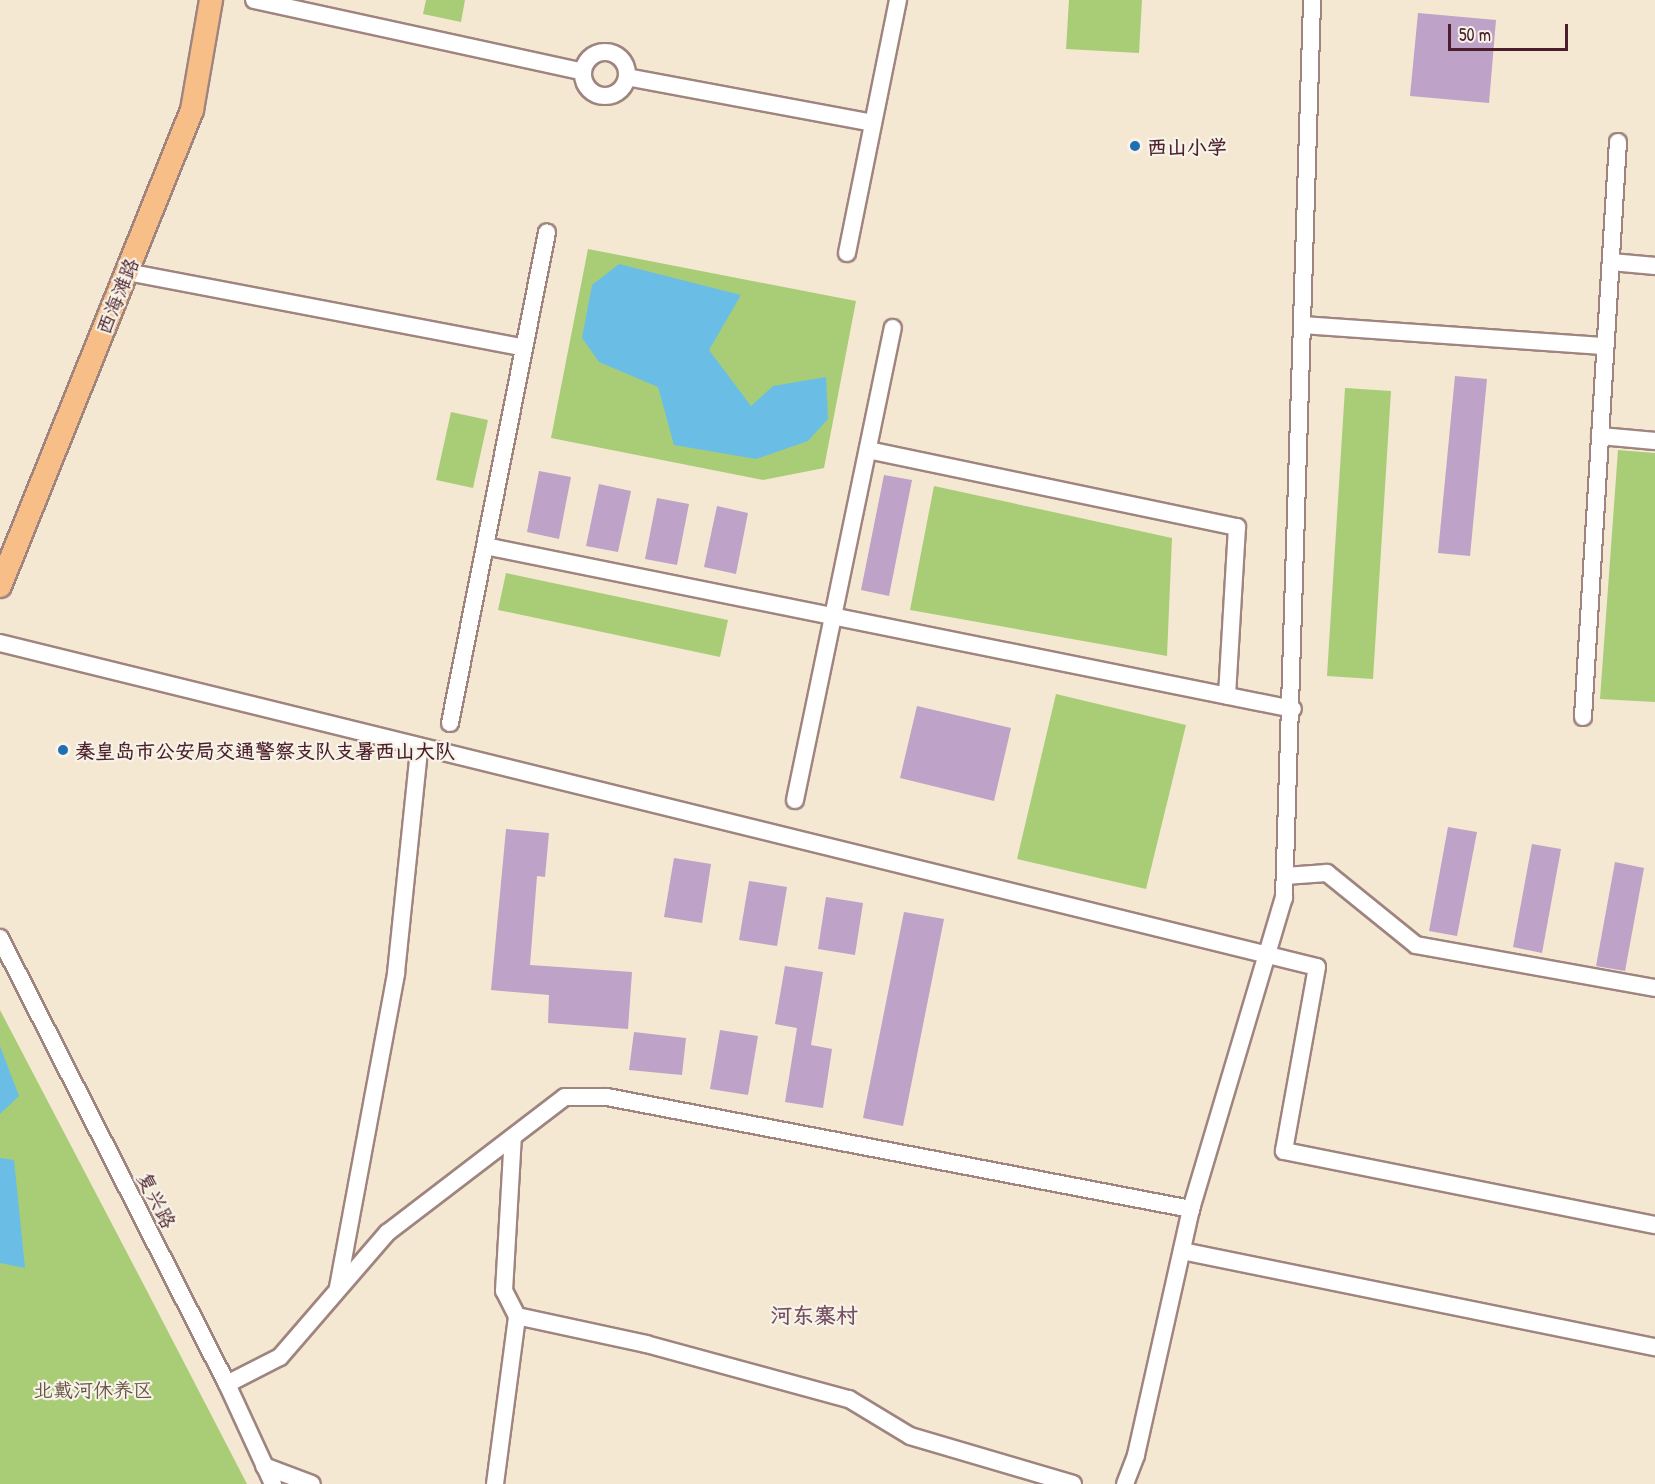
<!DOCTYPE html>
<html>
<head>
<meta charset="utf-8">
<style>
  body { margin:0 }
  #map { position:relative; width:1655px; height:1484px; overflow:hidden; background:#f4e8d3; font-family:"Patrick Hand","LXGW WenKai TC",sans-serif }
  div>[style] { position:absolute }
  .green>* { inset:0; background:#a9cd76 }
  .water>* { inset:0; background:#6abee6 }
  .building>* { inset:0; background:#bea2c7 }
  .roads { filter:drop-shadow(2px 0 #9f847f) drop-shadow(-2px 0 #9f847f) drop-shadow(0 2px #9f847f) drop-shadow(0 -2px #9f847f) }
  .minor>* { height:16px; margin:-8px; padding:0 8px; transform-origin:8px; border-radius:8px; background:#fff }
  .minor>.ring { margin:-8px; padding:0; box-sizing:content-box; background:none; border:16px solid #fff; border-radius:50% }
  .major>* { height:22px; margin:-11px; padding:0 11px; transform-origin:11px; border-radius:11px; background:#f7be87 }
  .dots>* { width:16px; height:16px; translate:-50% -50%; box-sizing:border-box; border:3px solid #f7f3e8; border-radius:50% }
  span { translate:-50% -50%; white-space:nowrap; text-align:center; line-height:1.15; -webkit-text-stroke:4.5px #f7f3e8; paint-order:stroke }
  .poi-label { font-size:20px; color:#4a1f2b; font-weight:700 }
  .left { translate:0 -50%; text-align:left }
  .street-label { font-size:20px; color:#4a1f2b }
  .park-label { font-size:20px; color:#665342 }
  .quarter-label { font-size:22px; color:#734d62; font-weight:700 }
  .scale { position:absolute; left:1448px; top:24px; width:120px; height:27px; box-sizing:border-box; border:3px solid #4a1f2b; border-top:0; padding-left:8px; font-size:18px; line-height:21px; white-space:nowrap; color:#4a1f2b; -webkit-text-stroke:4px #f7f3e8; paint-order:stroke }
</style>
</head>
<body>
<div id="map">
  <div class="green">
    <i style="clip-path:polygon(426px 0,465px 0,461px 22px,423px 14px)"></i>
    <i style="clip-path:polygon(1069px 0,1142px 0,1139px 53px,1066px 49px)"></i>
    <i style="clip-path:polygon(588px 249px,856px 301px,824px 468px,763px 480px,551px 438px)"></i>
    <i style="clip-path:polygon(1345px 388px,1391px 391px,1373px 679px,1327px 676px)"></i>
    <i style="clip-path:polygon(451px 412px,488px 420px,473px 488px,436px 480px)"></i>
    <i style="clip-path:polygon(1618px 450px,1655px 453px,1655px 702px,1600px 699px)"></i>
    <i style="clip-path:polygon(934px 486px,1172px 538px,1167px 656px,910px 610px)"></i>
    <i style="clip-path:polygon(506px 573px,728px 620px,720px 657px,498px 610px)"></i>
    <i style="clip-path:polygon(1056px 694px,1186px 725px,1146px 889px,1017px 859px)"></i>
    <i style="clip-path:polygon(0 1010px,147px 1291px,247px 1484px,0 1484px)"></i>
  </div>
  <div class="water">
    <i style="clip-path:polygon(619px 264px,741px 295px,709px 350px,751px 406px,773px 386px,826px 377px,828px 419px,808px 441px,756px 459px,674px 445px,658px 387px,599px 362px,582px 338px,592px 285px)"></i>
    <i style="clip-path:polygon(0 1046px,19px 1096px,0 1114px)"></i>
    <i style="clip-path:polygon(0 1158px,14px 1160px,25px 1268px,0 1263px)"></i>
  </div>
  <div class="building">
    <i style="clip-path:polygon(1418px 13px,1496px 20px,1489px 103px,1410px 96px)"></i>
    <i style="clip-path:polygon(1455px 376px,1487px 379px,1470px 556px,1438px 553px)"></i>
    <i style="clip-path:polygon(539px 471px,571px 477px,559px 539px,527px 532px)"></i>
    <i style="clip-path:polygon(884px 475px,912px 480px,889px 596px,861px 590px)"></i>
    <i style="clip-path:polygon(599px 484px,631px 491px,618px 552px,586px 546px)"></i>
    <i style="clip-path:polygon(657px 498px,689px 504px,677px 565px,645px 559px)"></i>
    <i style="clip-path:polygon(717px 506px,748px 513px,736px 574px,704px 567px)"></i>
    <i style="clip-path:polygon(917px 706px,1011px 728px,994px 801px,900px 778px)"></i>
    <i style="clip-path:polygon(1448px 827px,1477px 832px,1457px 936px,1429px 931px)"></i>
    <i style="clip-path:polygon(506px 829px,549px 833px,545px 877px,537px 876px,530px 965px,632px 972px,628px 1029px,548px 1023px,549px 995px,491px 990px)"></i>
    <i style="clip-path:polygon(1532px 844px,1561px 849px,1542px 953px,1513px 947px)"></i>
    <i style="clip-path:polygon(674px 858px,711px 864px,702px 923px,664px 917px)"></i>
    <i style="clip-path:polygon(1615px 862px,1644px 868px,1625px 971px,1596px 966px)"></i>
    <i style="clip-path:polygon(749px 881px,787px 887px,777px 946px,739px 940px)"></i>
    <i style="clip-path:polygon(826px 897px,863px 903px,855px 955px,818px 949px)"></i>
    <i style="clip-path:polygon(904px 912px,944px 919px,903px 1126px,863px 1118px)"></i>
    <i style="clip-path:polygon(785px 966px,823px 972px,811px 1045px,832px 1049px,823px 1108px,785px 1102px,797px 1028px,775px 1024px)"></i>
    <i style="clip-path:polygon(720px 1030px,758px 1036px,748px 1095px,710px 1089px)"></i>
    <i style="clip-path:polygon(634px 1032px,686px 1038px,682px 1075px,629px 1070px)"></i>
  </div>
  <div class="roads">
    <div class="minor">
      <i style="left:254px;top:0;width:337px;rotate:12.3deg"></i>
      <i class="ring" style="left:583px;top:52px;width:28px;height:28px"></i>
      <i style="left:627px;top:77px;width:250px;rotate:10.6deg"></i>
      <i style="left:847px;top:253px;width:258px;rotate:-78.6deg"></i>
      <i style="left:1611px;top:262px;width:44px;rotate:5.2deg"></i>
      <i style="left:127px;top:272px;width:404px;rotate:10.8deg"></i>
      <i style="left:1303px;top:325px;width:303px;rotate:4deg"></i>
      <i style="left:1600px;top:436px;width:55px;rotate:5.2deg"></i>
      <i style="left:868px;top:450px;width:377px;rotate:11.8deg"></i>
      <i style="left:1237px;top:527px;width:169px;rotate:93.4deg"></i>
      <i style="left:485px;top:546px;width:824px;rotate:11.41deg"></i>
      <i style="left:0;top:643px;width:1356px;rotate:13.82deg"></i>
      <i style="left:1317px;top:967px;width:187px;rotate:100.2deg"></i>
      <i style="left:1284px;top:1151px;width:378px;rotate:11.3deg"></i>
      <i style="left:1583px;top:717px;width:576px;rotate:-86.52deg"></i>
      <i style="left:450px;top:723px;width:500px;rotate:-78.82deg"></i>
      <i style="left:795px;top:800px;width:482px;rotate:-78.3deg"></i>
      <i style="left:1285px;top:876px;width:42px;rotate:-4.1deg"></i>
      <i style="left:1327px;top:873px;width:114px;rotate:39deg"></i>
      <i style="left:1416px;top:945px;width:243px;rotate:10.2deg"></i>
      <i style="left:0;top:938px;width:500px;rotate:63.03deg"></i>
      <i style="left:227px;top:1384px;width:110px;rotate:65.3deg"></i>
      <i style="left:1182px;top:1251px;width:483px;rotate:11.5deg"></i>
      <i style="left:338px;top:1287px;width:319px;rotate:-79.5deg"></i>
      <i style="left:396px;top:973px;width:225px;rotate:-84.1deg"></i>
      <i style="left:517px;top:1316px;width:132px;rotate:12.2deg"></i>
      <i style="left:646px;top:1344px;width:210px;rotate:15.2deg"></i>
      <i style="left:849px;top:1399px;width:71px;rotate:31.2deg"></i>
      <i style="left:910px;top:1436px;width:170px;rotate:16.4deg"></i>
      <i style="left:227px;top:1384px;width:59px;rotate:-27deg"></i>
      <i style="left:280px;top:1357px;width:164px;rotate:-49.2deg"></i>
      <i style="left:387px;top:1233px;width:224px;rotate:-37.4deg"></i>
      <i style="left:565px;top:1097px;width:42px"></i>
      <i style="left:607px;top:1097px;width:595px;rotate:10.86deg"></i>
      <i style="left:264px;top:1466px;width:51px;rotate:20.6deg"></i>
      <i style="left:495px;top:1484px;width:169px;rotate:-82.5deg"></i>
      <i style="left:517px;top:1316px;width:28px;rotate:-117deg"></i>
      <i style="left:504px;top:1291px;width:154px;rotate:-86.7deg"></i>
      <i style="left:1125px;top:1484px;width:31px;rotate:-69deg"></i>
      <i style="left:1136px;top:1455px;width:252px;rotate:-77.4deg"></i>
      <i style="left:1191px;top:1209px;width:325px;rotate:-73.4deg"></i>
      <i style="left:1284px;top:898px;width:898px;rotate:-88.21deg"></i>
    </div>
    <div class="major">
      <i style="left:0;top:586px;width:513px;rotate:-68.03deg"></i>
      <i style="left:192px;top:110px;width:112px;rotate:-80.2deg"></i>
    </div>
  </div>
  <div class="dots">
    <i style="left:1135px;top:146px;background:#1f6fb2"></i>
    <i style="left:63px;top:750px;background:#1f6fb2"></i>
  </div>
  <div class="poi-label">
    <span class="left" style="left:1147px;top:146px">西山小学</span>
    <span class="left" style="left:75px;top:750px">秦皇岛市公安局交通警察支队支暑西山大队</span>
  </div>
  <div class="street-label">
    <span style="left:117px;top:296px;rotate:-68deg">西海滩路</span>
    <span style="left:157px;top:1200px;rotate:63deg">复兴路</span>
  </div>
  <div class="park-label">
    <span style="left:93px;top:1389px">北戴河休养区</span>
  </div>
  <div class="quarter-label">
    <span style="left:814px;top:1316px">河东寨村</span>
  </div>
  <div class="scale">50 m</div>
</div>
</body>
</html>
